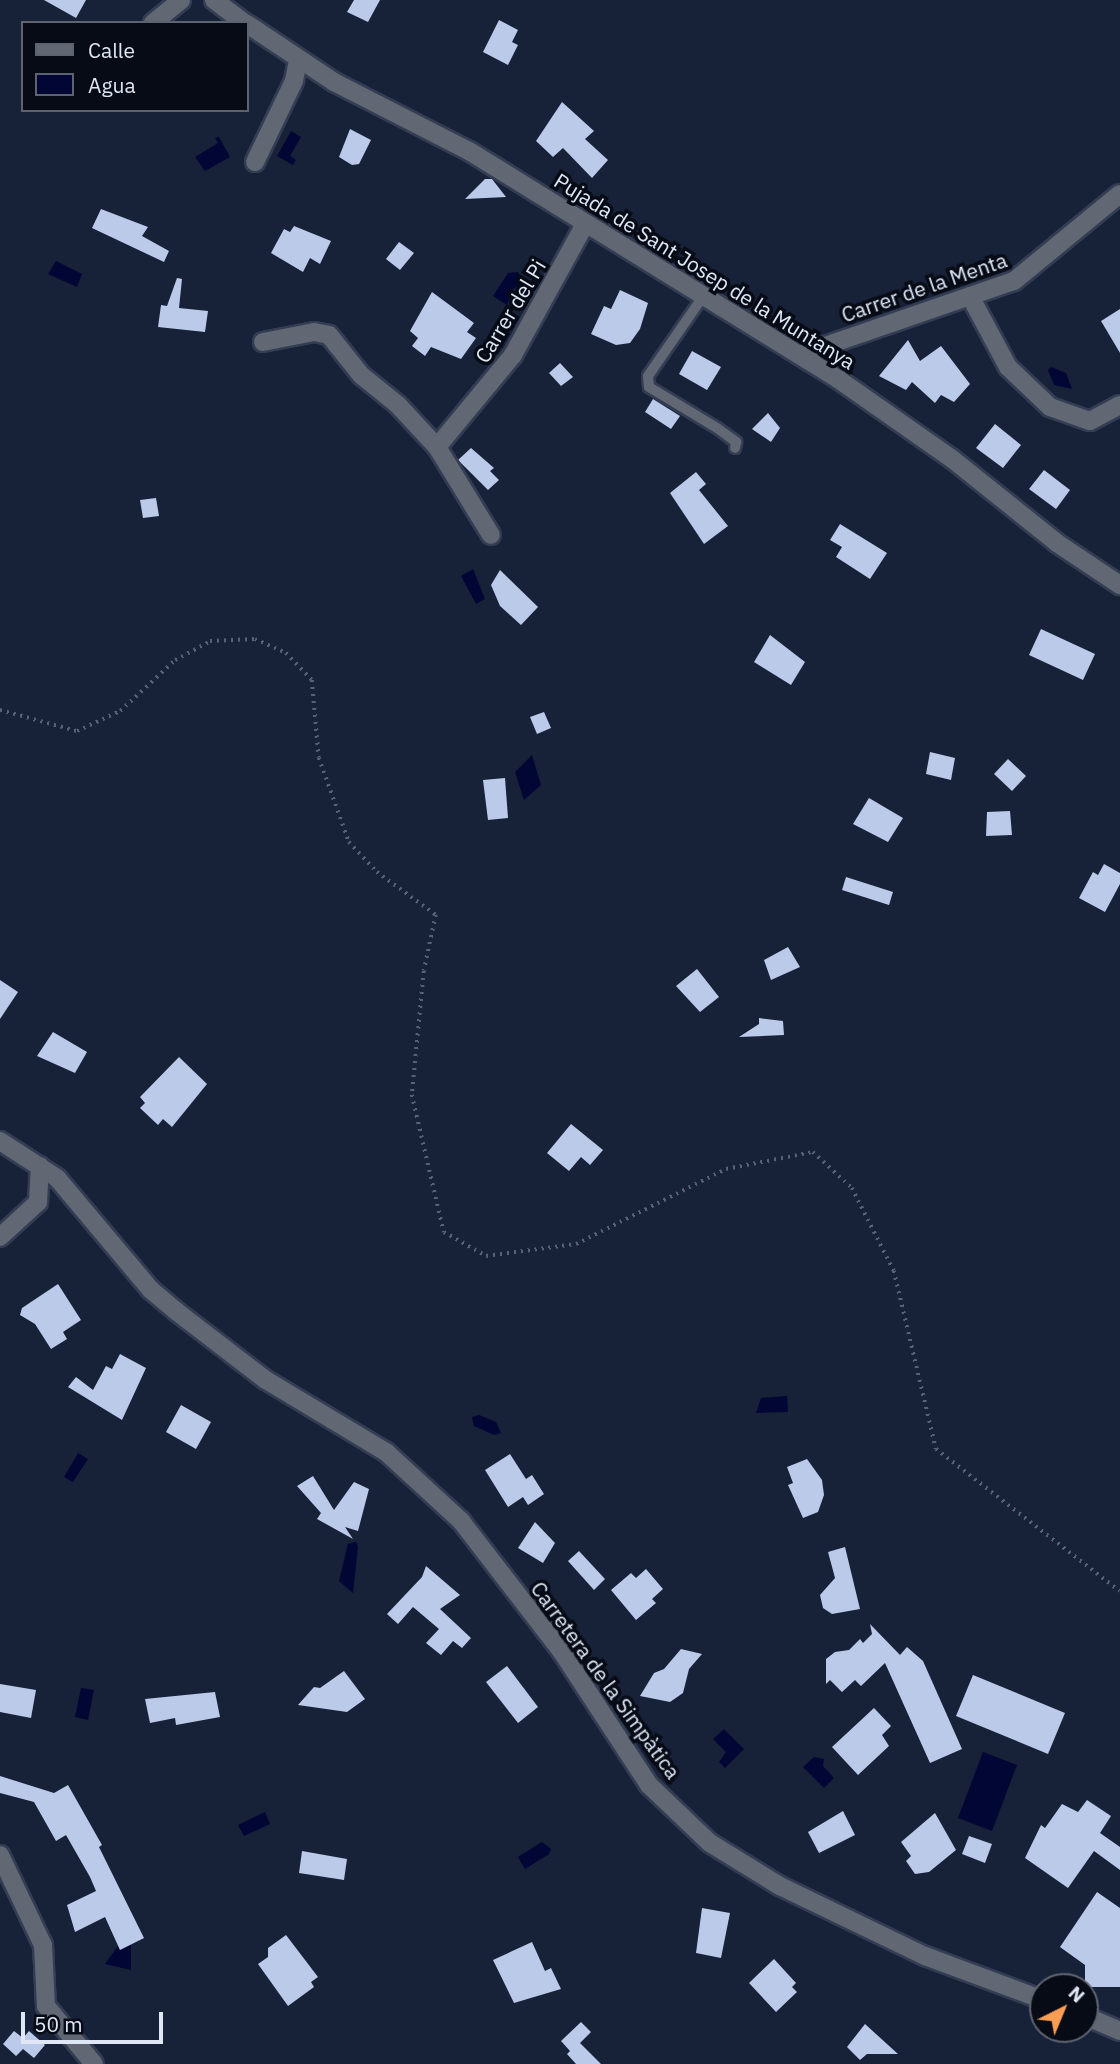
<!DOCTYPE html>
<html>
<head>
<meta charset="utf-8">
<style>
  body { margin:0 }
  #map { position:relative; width:1120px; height:2064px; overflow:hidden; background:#172138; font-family:"IBM Plex Sans",sans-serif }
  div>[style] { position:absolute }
  .water>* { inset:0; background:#020634 }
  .building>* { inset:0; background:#bccaea }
  .path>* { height:3.5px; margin-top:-1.75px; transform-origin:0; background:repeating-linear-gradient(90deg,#586176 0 2px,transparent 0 7px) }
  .roads { filter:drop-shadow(2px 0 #333d53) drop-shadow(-2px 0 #333d53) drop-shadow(0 2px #333d53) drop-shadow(0 -2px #333d53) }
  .lane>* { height:10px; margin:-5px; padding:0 5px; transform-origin:5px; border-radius:5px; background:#616773 }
  .street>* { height:18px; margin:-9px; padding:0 9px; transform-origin:9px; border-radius:9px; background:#616773 }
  span { translate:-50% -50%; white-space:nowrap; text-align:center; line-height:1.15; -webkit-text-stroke:7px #070b15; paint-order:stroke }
  .street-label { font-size:21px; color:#dfe7f7 }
  .legend { position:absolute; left:21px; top:21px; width:228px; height:91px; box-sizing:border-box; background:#070b15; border:2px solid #5d636f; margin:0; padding:9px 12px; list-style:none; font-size:21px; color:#dfe7f7 }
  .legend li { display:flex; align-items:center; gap:14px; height:35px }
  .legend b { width:35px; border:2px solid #5d636f }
  .north { position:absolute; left:1029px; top:1973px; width:70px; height:70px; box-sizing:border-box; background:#070b15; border:2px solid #5d636f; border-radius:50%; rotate:43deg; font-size:19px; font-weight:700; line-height:28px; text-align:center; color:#dfe7f7 }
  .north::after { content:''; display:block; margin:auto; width:24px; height:32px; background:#fc9d54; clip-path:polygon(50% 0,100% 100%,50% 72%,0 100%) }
  .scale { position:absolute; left:21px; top:2012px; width:142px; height:32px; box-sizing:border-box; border:4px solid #dfe7f7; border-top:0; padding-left:9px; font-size:21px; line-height:24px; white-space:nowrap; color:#dfe7f7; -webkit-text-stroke:5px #070b15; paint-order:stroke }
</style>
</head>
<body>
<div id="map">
  <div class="water">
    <i style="clip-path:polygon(291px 131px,301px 137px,290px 156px,296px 160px,293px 165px,277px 156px)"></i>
    <i style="clip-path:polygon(219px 137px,230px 157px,205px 171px,195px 157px,218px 143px,215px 138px)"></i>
    <i style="clip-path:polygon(56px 261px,82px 274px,77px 287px,48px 274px)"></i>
    <i style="clip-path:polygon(518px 272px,523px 282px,512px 290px,507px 305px,493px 296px,508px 273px)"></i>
    <i style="clip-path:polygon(1051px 367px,1066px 373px,1072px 389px,1054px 385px,1048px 370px)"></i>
    <i style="clip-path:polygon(473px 569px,485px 599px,476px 604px,461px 576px)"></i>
    <i style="clip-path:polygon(532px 755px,541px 785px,524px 800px,515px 772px)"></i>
    <i style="clip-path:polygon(787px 1396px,788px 1412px,756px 1413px,761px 1398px)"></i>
    <i style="clip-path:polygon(479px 1415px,496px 1422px,501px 1433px,494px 1435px,474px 1426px,472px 1417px)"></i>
    <i style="clip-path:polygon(78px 1453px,88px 1459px,73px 1482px,64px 1477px)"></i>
    <i style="clip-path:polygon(356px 1542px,358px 1547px,353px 1593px,339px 1581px,348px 1544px)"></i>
    <i style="clip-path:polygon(81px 1688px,94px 1690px,88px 1720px,75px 1717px)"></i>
    <i style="clip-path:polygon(724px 1729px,744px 1749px,725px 1768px,719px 1762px,726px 1752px,713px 1739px)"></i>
    <i style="clip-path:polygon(983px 1752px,1017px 1765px,992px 1831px,958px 1818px)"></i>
    <i style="clip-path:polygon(814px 1757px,824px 1759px,823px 1766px,834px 1778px,824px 1788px,803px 1767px)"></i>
    <i style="clip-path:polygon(265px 1812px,270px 1824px,244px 1836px,238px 1825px)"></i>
    <i style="clip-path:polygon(542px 1842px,551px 1849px,549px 1854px,525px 1869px,518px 1857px)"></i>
    <i style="clip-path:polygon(131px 1944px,131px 1970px,105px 1964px,118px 1946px)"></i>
  </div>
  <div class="building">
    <i style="clip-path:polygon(44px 0,86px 0,76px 18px)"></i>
    <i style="clip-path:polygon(354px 0,380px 0,368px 22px,347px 12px)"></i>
    <i style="clip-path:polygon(499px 20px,518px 30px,512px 42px,518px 45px,508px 65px,483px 52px)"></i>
    <i style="clip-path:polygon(562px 102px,594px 131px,585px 139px,608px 160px,592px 178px,563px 148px,553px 157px,536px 141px)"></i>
    <i style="clip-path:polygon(350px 129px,371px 140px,359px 164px,352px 165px,339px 157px)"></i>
    <i style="clip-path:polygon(485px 179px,492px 179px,506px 197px,465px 199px)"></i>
    <i style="clip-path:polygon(101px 209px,148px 227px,142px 236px,169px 251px,164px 262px,92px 228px)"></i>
    <i style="clip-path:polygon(294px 226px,331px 241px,320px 264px,310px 258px,303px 272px,271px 253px,284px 229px,290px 232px)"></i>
    <i style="clip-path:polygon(399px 242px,414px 253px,400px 270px,386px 259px)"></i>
    <i style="clip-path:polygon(177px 278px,182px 279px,179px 308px,208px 311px,205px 332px,158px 327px,161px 305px,167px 306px)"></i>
    <i style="clip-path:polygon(620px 290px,648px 303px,640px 329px,630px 343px,616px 345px,591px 334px,604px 306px,611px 309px)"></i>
    <i style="clip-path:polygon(432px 292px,474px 323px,467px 332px,476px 338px,461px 359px,431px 347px,425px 356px,412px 346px,418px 338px,410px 331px)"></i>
    <i style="clip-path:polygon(1120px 309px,1120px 353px,1101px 321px)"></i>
    <i style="clip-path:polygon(908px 340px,920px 361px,941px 346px,970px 384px,954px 402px,941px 395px,935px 403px,912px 382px,906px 390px,879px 376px)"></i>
    <i style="clip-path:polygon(692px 351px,721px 367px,707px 390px,679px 374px)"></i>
    <i style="clip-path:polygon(560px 363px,573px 377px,561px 386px,549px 373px)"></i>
    <i style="clip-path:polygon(653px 399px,680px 416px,671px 429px,645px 412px)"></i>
    <i style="clip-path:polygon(768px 413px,780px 428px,771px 442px,752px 429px)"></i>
    <i style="clip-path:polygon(995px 424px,1021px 445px,1003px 468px,976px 448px)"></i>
    <i style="clip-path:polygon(471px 448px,494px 468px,490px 471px,499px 480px,488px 490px,458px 460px)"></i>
    <i style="clip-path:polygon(1044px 470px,1070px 490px,1056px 509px,1029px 489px)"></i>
    <i style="clip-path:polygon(696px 472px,706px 484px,699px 490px,728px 526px,704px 544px,670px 493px)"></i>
    <i style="clip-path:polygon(156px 498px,159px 516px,143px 518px,140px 500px)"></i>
    <i style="clip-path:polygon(840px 524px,887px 553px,870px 579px,836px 557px,842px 547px,830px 540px)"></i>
    <i style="clip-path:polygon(500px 570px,538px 607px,521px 625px,500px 606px,491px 585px)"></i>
    <i style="clip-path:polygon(1041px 629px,1095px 654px,1083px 680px,1029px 655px)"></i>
    <i style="clip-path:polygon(770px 635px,805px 662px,791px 685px,754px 662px)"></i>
    <i style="clip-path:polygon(544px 712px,551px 728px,537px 734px,530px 717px)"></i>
    <i style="clip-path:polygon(930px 752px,955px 758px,951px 780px,926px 774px)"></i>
    <i style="clip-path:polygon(1008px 759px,1026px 776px,1012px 791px,994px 774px)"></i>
    <i style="clip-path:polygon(505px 778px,508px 818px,488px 820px,483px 780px)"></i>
    <i style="clip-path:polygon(869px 798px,903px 818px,888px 842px,853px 824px)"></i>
    <i style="clip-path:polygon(1010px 811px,1012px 835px,986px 836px,987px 812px)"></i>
    <i style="clip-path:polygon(1104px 864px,1120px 873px,1120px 884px,1105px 912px,1079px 898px,1093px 872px,1098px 875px)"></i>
    <i style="clip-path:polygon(846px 877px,893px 892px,889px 905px,842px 890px)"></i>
    <i style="clip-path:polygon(788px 947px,800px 967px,771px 980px,764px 960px)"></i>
    <i style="clip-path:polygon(697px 969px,719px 997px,700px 1012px,676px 986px)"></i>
    <i style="clip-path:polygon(0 980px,18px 992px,0 1019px)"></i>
    <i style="clip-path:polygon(759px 1018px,783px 1021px,784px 1035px,739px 1037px,759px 1024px)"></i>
    <i style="clip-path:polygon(53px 1032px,87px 1052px,75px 1073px,37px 1056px)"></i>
    <i style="clip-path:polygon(179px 1057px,207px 1084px,172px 1127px,163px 1119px,158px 1125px,140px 1108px,145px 1103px,140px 1097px)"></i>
    <i style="clip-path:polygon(571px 1124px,603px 1150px,590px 1165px,581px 1157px,569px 1171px,547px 1153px)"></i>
    <i style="clip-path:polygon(58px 1284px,81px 1320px,63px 1332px,67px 1339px,51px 1349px,35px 1324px,20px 1315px,22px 1308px)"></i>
    <i style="clip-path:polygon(120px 1354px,146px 1368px,122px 1420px,68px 1387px,76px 1377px,93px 1390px,106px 1366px,112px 1369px)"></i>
    <i style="clip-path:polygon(181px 1405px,211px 1422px,196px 1449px,166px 1432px)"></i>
    <i style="clip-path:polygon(510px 1454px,526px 1479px,532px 1475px,544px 1494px,528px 1505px,523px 1497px,508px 1507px,485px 1470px)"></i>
    <i style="clip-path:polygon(807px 1459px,822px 1480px,824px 1495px,818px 1512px,803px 1518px,788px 1485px,793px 1483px,787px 1467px)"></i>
    <i style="clip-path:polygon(313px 1476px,334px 1510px,354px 1482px,369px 1489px,358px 1531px,345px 1527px,353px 1539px,317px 1519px,321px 1513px,297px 1486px)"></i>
    <i style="clip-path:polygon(535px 1522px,555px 1543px,543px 1563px,518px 1548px)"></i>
    <i style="clip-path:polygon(845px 1547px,860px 1609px,832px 1614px,823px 1608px,820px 1595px,835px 1578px,828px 1552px)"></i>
    <i style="clip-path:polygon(579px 1551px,605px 1579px,594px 1590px,568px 1561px)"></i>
    <i style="clip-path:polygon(426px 1566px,460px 1595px,440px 1609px,471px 1638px,462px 1648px,453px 1641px,441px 1655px,426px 1643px,439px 1629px,413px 1607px,398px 1624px,387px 1614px,422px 1577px)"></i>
    <i style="clip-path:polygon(646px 1569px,663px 1589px,652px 1599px,656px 1603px,636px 1620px,611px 1590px,631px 1573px,636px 1578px)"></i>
    <i style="clip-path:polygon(870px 1624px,900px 1655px,907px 1647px,923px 1661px,962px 1749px,930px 1763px,885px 1663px,861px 1686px,855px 1680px,842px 1692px,830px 1680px,826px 1684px,826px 1659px,835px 1652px,849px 1650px,860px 1639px,863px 1643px,872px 1634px)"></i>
    <i style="clip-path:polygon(681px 1649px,702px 1654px,689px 1669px,683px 1693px,670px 1702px,640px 1696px,654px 1673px,664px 1669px)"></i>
    <i style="clip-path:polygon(507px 1666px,538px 1707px,518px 1723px,486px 1682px)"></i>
    <i style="clip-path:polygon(344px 1671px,365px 1699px,347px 1712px,298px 1705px,314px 1687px,320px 1688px)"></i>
    <i style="clip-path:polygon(973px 1675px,1065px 1713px,1048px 1754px,956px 1716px)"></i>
    <i style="clip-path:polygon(0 1684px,36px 1690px,31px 1718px,0 1712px)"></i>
    <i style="clip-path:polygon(215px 1692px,220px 1717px,176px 1725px,175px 1718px,150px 1723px,145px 1699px)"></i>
    <i style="clip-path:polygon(874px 1708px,891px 1726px,882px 1735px,889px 1746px,858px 1775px,832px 1747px)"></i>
    <i style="clip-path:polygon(0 1776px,54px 1793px,68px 1785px,102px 1845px,99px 1847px,144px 1938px,120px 1950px,105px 1917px,75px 1932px,67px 1905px,96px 1891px,90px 1877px,66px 1835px,56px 1841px,34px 1802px,0 1793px)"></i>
    <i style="clip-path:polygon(1087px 1800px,1111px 1816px,1100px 1833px,1120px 1847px,1120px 1870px,1094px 1851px,1068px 1888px,1025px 1858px,1041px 1825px,1045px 1828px,1062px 1804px,1078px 1812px)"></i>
    <i style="clip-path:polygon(843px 1811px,855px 1835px,819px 1853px,808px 1832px)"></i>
    <i style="clip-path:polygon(935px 1813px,956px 1850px,929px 1872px,915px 1874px,906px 1861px,911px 1856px,901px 1842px)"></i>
    <i style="clip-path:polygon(969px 1836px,992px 1844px,985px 1863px,962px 1854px)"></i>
    <i style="clip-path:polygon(302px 1851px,347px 1859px,344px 1880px,299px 1873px)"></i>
    <i style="clip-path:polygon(1097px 1892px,1120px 1908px,1120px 1987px,1085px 1987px,1085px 1965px,1060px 1947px)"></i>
    <i style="clip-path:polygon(702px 1908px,730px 1913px,721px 1958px,696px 1953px)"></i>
    <i style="clip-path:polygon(286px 1935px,318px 1977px,311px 1982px,314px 1987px,288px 2006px,258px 1964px,268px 1957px,268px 1948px)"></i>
    <i style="clip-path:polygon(532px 1942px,545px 1971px,551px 1968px,561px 1989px,514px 2003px,493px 1960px)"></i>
    <i style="clip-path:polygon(774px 1959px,796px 1983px,792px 1987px,797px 1992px,776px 2012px,749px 1983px)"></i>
    <i style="clip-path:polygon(581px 2022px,591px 2032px,580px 2043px,601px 2064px,576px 2064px,567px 2054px,570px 2051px,561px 2041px)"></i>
    <i style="clip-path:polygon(865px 2024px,898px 2054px,867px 2054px,860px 2060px,847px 2047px)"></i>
    <i style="clip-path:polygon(14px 2031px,23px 2038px,29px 2031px,45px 2045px,34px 2058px,23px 2049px,16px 2056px,3px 2044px)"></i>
  </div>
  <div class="path">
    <i style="left:0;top:710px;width:80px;rotate:15.3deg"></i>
    <i style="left:77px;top:731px;width:47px;rotate:-24.9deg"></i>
    <i style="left:120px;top:711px;width:75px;rotate:-42.8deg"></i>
    <i style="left:175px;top:660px;width:40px;rotate:-28deg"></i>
    <i style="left:210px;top:641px;width:45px;rotate:-2.5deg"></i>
    <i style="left:255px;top:639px;width:34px;rotate:24deg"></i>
    <i style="left:286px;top:653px;width:37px;rotate:46deg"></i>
    <i style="left:312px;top:680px;width:78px;rotate:84.9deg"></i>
    <i style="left:319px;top:758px;width:89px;rotate:70.3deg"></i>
    <i style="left:349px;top:842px;width:41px;rotate:47deg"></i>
    <i style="left:377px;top:872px;width:73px;rotate:36.1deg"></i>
    <i style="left:436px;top:915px;width:57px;rotate:102.1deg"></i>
    <i style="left:424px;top:971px;width:125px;rotate:95.5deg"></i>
    <i style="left:412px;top:1095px;width:141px;rotate:76.9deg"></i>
    <i style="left:444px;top:1232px;width:48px;rotate:29.7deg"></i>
    <i style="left:486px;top:1256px;width:91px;rotate:-7.6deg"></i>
    <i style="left:576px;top:1244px;width:168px;rotate:-26.6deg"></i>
    <i style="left:726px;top:1169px;width:89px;rotate:-11.1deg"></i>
    <i style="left:813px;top:1152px;width:53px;rotate:42.7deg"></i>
    <i style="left:852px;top:1188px;width:93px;rotate:63.2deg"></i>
    <i style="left:894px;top:1271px;width:183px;rotate:76.7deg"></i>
    <i style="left:936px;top:1449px;width:232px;rotate:37.7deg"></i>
  </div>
  <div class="roads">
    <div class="lane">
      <i style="left:702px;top:298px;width:95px;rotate:124.7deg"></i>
      <i style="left:648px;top:376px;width:11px;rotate:85deg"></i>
      <i style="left:649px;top:387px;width:79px;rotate:31.1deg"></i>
      <i style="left:717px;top:428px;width:24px;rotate:36deg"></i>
      <i style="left:736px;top:442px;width:6px;rotate:99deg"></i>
    </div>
    <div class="street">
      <i style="left:214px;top:0;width:39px;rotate:37deg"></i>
      <i style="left:153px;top:23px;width:36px;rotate:-39deg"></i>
      <i style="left:247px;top:24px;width:105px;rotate:33.7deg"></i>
      <i style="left:334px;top:82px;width:152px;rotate:27.1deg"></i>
      <i style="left:469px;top:151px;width:434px;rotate:31.7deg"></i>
      <i style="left:838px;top:379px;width:138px;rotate:35deg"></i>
      <i style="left:951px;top:458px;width:136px;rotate:38.7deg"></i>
      <i style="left:1057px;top:543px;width:76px;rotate:33.7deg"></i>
      <i style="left:255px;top:162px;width:90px;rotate:-64.3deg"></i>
      <i style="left:294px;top:81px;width:21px;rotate:-79deg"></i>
      <i style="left:970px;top:296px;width:81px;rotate:61.8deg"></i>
      <i style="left:1008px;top:367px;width:58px;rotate:43.6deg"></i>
      <i style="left:1050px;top:407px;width:42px;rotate:19.3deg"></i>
      <i style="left:1090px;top:421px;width:34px;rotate:-28deg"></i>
      <i style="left:263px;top:342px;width:52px;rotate:-11.1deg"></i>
      <i style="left:314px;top:332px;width:15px;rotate:11deg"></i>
      <i style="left:329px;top:335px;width:51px;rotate:51.3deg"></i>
      <i style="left:361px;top:375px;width:48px;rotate:39deg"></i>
      <i style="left:398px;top:405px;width:57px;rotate:47.1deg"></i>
      <i style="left:437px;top:447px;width:103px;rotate:58.5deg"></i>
      <i style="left:799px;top:355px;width:227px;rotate:-19deg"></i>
      <i style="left:1014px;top:281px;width:137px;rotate:-39.4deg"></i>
      <i style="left:437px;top:447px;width:119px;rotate:-50.4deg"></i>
      <i style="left:513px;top:355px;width:149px;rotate:-61.2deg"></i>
      <i style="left:0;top:1141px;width:68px;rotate:33deg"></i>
      <i style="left:57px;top:1178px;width:146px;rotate:50deg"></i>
      <i style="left:151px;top:1290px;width:33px;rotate:40deg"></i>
      <i style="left:176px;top:1311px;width:113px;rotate:37.5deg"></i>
      <i style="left:266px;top:1380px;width:140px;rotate:31deg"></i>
      <i style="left:386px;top:1452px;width:102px;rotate:42.6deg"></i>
      <i style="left:461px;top:1521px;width:165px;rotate:52.4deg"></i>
      <i style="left:562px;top:1652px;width:159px;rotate:56.8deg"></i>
      <i style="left:649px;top:1785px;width:84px;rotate:43.6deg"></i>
      <i style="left:710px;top:1843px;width:82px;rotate:31.6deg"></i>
      <i style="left:780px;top:1886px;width:161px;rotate:25.8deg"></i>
      <i style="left:925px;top:1956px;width:126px;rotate:20.4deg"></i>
      <i style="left:0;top:1237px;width:52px;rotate:-42.6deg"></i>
      <i style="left:38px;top:1202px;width:36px;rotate:-87deg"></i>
      <i style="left:0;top:1855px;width:100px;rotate:64.5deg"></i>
      <i style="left:43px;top:1945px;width:61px;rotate:87.2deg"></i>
      <i style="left:46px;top:2006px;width:75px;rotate:50.4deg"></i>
      <i style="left:1085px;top:2016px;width:38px;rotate:23deg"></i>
    </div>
  </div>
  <div class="street-label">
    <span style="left:705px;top:271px;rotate:32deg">Pujada de Sant Josep de la Muntanya</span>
    <span style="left:924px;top:287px;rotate:-19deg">Carrer de la Menta</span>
    <span style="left:510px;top:311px;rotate:-59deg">Carrer del Pi</span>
    <span style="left:606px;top:1680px;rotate:54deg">Carretera de la Simpàtica</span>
  </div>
  <ul class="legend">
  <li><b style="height:9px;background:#616773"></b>Calle</li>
  <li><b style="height:19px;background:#020634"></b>Agua</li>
  </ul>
  <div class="north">N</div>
  <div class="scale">50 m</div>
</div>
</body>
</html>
